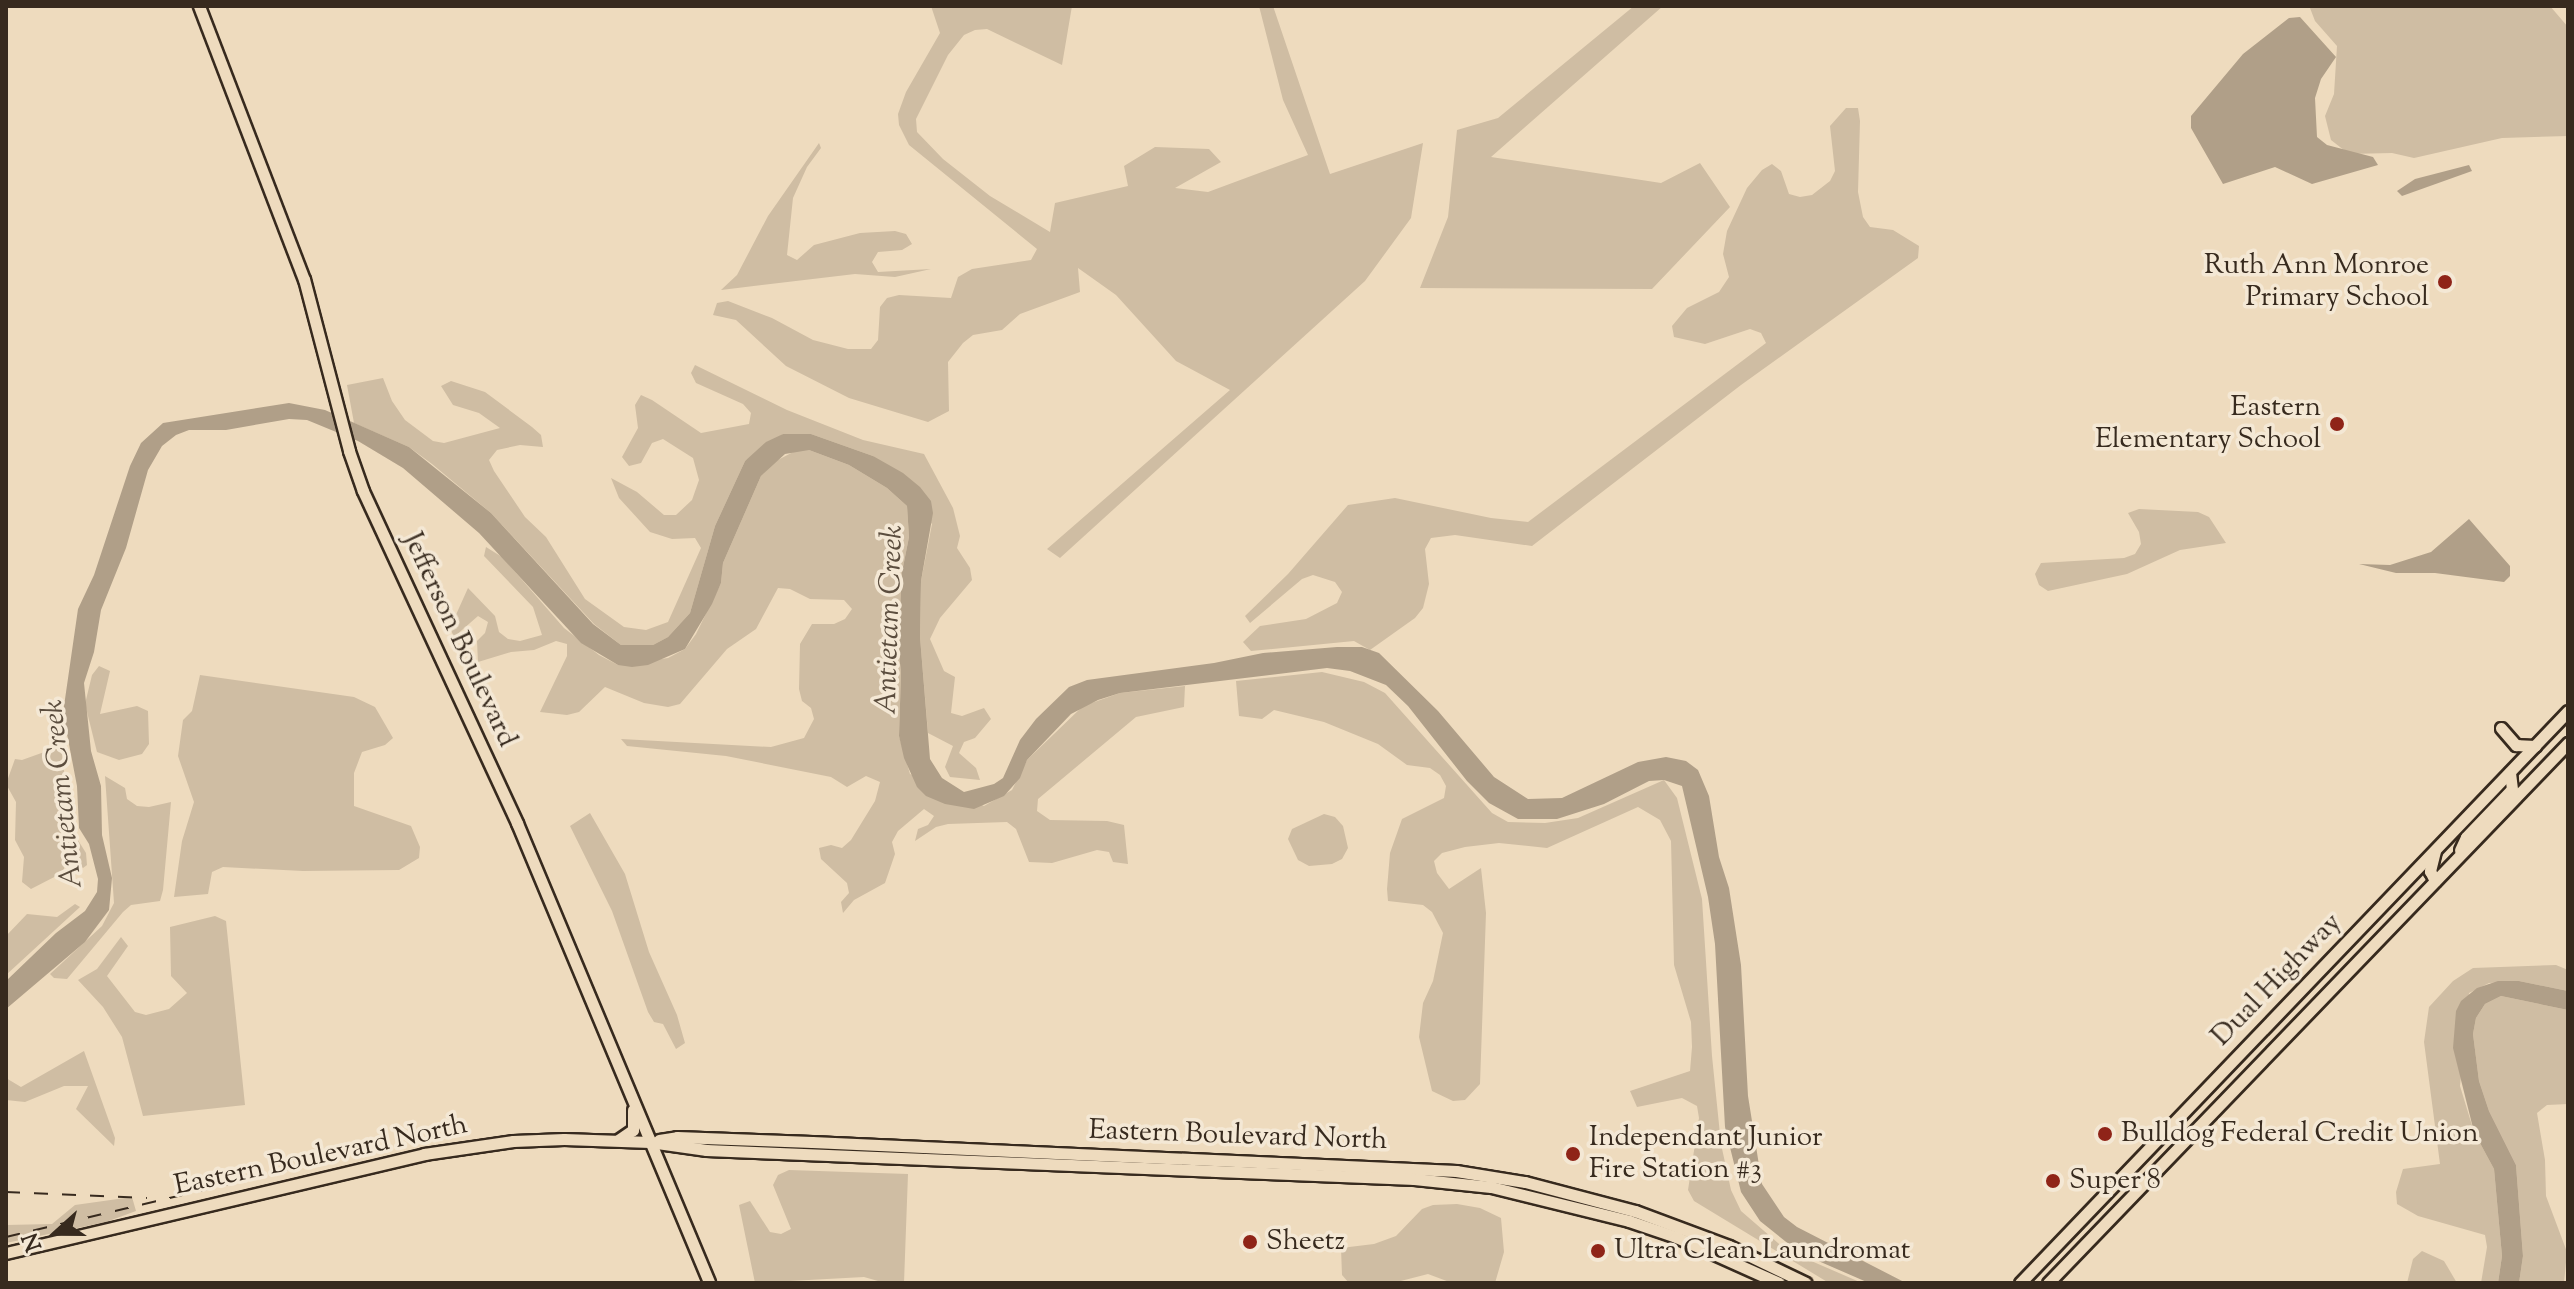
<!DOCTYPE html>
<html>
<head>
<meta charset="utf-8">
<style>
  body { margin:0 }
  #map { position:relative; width:2574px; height:1289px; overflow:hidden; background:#eedbbe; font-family:"Sorts Mill Goudy",serif }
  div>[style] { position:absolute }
  .green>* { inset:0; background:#cfbda3 }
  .water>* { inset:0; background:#b09f88 }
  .roads { filter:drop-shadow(2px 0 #372a1e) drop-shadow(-2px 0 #372a1e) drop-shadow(0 2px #372a1e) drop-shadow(0 -2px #372a1e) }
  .major>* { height:11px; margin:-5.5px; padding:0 5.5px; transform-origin:5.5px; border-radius:5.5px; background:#eedbbe }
  .rail>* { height:2px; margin-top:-1px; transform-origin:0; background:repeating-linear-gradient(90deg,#372a1e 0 14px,transparent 0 28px) }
  .dots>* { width:22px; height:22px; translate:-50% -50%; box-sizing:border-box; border:4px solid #f4e8d5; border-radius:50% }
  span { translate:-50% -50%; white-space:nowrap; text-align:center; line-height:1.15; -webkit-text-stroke:7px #f4e8d5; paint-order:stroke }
  .poi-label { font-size:28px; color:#372a1e }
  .right { translate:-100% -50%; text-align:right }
  .left { translate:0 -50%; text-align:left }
  .street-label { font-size:28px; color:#372a1e }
  .water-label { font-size:30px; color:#5b4d3e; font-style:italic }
  .frame { position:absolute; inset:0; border:8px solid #372a1e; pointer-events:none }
  .north { position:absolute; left:16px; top:1193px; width:80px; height:80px; -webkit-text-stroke:6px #f4e8d5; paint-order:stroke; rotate:249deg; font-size:22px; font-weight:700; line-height:32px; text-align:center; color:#372a1e }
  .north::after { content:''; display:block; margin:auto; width:28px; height:36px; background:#372a1e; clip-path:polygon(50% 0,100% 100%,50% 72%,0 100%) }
</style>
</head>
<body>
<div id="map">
  <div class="green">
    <i style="clip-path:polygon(931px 6px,1072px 6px,1062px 65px,987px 29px,975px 30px,964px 35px,948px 55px,916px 119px,917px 132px,943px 159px,990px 196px,1050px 232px,1055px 203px,1128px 186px,1124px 166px,1155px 147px,1209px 149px,1221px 162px,1175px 188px,1208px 192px,1308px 155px,1283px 100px,1259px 6px,1273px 6px,1330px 174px,1423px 143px,1411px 218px,1365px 281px,1060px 558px,1047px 549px,1230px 390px,1176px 361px,1116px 295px,1078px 268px,1080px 292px,1020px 314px,1002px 330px,973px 335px,963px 343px,948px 362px,949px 411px,928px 422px,849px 398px,786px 366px,736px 320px,713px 315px,717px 303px,728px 301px,772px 318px,813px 340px,848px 349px,871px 349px,878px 340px,880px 307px,887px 298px,899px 295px,951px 298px,958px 277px,972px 269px,1031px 260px,1037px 249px,909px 145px,899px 125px,898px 114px,906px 92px,940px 33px)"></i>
    <i style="clip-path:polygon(1634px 6px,1663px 6px,1491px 157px,1661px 183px,1700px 163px,1730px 207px,1652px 289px,1420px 288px,1448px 217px,1457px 130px,1498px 118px)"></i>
    <i style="clip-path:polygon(2550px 6px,2568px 27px,2568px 136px,2502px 138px,2414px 158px,2392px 153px,2349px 154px,2331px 140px,2325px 116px,2334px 94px,2337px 46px,2315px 21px,2310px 8px)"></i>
    <i style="clip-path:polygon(1846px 108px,1858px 108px,1860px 121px,1858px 192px,1863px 217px,1870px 227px,1893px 230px,1919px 246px,1918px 258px,1741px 385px,1532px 546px,1455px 535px,1431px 538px,1425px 549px,1429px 584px,1423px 608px,1415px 618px,1370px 650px,1354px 641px,1251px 651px,1243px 642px,1260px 626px,1306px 619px,1337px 603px,1342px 592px,1335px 582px,1313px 575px,1302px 579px,1250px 623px,1245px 616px,1288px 574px,1348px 505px,1395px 498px,1491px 518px,1528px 522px,1766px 343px,1761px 333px,1750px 329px,1705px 344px,1674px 337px,1672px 326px,1687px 308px,1719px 292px,1729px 277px,1723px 254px,1727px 231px,1747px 188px,1762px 170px,1772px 164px,1781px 171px,1789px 194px,1800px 197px,1812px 195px,1830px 181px,1835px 171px,1830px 126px)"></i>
    <i style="clip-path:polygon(819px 143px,821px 148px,807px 167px,793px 198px,787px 255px,797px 260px,814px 245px,860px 233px,895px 231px,906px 234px,912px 244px,902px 250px,878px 252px,872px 262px,878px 272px,931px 269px,895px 277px,855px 274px,721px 290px,737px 275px,768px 216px)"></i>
    <i style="clip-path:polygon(695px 365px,787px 410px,863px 440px,924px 454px,953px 508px,960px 536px,957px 548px,970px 568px,972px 580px,940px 618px,930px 639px,944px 671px,955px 677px,951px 713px,962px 716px,984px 708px,991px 719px,975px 738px,964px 742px,959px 753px,976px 768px,980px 780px,950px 777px,945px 767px,953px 746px,928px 733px,920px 637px,921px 581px,932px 524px,873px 456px,811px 434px,783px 434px,745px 461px,715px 526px,690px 613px,668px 637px,653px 645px,621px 645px,594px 624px,491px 513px,432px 464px,409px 447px,354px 423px,347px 385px,383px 378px,392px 401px,405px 420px,433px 441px,444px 443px,500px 428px,479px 413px,453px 405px,441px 386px,451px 381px,485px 392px,532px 427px,541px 435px,543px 447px,520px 445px,497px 450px,489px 460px,494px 471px,525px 517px,546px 537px,585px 599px,624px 627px,646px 630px,668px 622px,701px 548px,695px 538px,672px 539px,650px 532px,619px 498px,611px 478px,637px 492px,664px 515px,676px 515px,692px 500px,699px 480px,693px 458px,663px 439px,652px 443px,641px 463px,629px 466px,622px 457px,638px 428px,635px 405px,641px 395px,652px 400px,701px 433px,749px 424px,751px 413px,743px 404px,696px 383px,691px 373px)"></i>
    <i style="clip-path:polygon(797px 450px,809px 450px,849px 465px,887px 488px,907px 506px,909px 537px,902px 572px,898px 646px,901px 672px,899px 736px,910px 774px,984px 806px,1012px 790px,1027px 760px,1083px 706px,1120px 693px,1185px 686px,1184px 707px,1136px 717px,1038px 799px,1037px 811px,1050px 820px,1107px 821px,1124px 825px,1128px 864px,1113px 862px,1109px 852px,1097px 850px,1052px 863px,1029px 862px,1016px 829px,1007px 822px,948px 824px,936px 827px,915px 841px,918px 829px,928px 825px,934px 816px,924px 809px,898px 831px,892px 842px,895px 854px,885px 883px,854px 900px,843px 913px,841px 902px,849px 893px,847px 883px,821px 859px,819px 848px,831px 845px,842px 848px,851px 840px,875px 801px,880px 782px,866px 776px,847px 787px,831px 777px,726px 756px,627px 746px,621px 739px,771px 747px,804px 738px,814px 719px,811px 708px,802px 701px,799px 689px,800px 644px,812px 624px,834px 624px,845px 619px,852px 609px,844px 600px,810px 599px,790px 589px,778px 588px,756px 629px,727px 649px,680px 704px,668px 707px,644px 703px,605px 687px,579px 712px,567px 715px,540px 712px,567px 656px,567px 644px,556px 641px,534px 650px,511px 652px,478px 662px,477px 641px,485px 633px,488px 622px,478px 616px,454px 637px,450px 628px,468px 588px,495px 616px,499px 632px,508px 639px,520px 641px,542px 635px,533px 607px,484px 556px,486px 547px,502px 557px,564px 628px,599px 655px,618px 665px,668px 658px,685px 649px,696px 634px,721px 583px,723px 563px,761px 476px,774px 462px)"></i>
    <i style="clip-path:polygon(2139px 509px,2198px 512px,2209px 517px,2226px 543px,2180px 550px,2127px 574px,2048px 591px,2039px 585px,2035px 574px,2041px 563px,2124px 558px,2135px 554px,2141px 544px,2139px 532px,2128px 513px)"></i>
    <i style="clip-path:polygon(99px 666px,110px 671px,100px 714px,137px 706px,148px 711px,149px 744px,142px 754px,119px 760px,97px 752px,85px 704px,92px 675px)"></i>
    <i style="clip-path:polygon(1322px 672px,1364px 682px,1385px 693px,1492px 813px,1508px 822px,1545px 823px,1578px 818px,1664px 780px,1677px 798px,1702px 899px,1712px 1056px,1721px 1144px,1731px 1190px,1741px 1211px,1786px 1250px,1862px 1283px,1829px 1283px,1694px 1201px,1688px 1190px,1699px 1118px,1697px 1106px,1682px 1098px,1637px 1107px,1630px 1091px,1690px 1071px,1692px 1047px,1691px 1022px,1674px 965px,1671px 841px,1660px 820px,1638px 807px,1547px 848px,1499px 843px,1465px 847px,1442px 853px,1434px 861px,1437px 873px,1449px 889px,1481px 868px,1486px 913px,1480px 1084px,1465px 1100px,1453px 1101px,1432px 1091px,1419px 1037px,1423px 1003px,1433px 981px,1443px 933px,1432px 912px,1423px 905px,1388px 901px,1387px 889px,1390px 853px,1402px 819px,1444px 798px,1446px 786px,1440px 775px,1430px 768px,1407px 765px,1378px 744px,1324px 722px,1274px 710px,1262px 719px,1239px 716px,1236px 681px)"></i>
    <i style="clip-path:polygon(200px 675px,354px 697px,375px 707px,393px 738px,385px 745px,362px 752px,354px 773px,354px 806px,411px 826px,420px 847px,419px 858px,399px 870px,303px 871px,223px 867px,212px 872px,208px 894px,174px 897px,182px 841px,194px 802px,178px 756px,183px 720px,192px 711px)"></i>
    <i style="clip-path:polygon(61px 746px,71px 829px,86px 853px,87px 865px,83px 868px,74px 860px,67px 862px,62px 873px,31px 889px,22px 882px,24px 857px,15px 840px,16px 802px,6px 784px,15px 759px,22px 760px)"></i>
    <i style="clip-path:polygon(105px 776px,125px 788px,127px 799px,137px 806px,149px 807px,171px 802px,163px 890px,160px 901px,131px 905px,123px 912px,67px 979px,54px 978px,50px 974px,102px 926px,114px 903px)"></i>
    <i style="clip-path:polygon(590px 813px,625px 874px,649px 952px,677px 1015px,685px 1043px,676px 1049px,663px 1024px,654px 1022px,648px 1012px,612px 911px,570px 826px)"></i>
    <i style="clip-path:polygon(1324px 814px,1335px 817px,1343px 826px,1348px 848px,1342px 859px,1332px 864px,1309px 866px,1298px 860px,1288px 839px,1292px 829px)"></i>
    <i style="clip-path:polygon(75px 904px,80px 907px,6px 975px,6px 936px,27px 914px,57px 917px)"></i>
    <i style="clip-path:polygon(215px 916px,226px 921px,245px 1105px,143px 1116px,122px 1037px,103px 1007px,78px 980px,97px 969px,121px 937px,128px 946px,107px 976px,135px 1012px,146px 1015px,169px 1009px,187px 993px,171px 976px,170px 927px)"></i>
    <i style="clip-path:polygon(2556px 965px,2568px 970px,2568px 991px,2519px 981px,2489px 983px,2469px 993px,2460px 1086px,2474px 1132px,2494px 1169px,2502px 1256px,2498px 1283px,2481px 1283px,2487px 1247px,2485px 1235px,2418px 1216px,2397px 1204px,2396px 1192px,2403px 1169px,2440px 1164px,2424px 1042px,2429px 1007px,2453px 981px,2473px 968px)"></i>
    <i style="clip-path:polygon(2501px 996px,2568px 1010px,2568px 1104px,2547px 1105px,2537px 1113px,2545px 1160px,2546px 1196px,2567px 1252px,2564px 1283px,2519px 1283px,2523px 1256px,2516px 1165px,2489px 1111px,2479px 1081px,2473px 1034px,2476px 1018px,2485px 1004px)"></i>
    <i style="clip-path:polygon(84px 1051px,115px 1138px,114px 1146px,76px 1109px,88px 1086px,64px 1086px,25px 1102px,6px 1100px,6px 1078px,21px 1087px)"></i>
    <i style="clip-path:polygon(789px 1170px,908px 1174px,904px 1283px,885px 1283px,864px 1277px,755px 1283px,739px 1205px,750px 1201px,770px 1232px,781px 1234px,791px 1229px,773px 1185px,778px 1175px)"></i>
    <i style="clip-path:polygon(132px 1197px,136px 1211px,106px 1222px,6px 1243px,6px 1225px,52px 1224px,75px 1205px)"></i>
    <i style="clip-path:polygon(1457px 1204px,1480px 1208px,1501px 1218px,1504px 1252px,1495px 1283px,1452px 1283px,1428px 1274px,1393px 1283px,1349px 1283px,1342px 1275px,1341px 1248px,1374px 1244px,1396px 1236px,1422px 1209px,1433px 1205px)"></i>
    <i style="clip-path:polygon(2422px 1251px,2444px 1261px,2457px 1283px,2407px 1283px,2413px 1259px)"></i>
  </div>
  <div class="water">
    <i style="clip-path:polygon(2300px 17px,2336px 57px,2321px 79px,2315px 98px,2317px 137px,2327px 145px,2373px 157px,2378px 165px,2312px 184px,2275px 167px,2223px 184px,2191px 128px,2191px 116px,2243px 54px,2289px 18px)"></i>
    <i style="clip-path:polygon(2469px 165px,2472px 171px,2402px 196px,2397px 191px,2415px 179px)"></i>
    <i style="clip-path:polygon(289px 403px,325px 410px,409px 447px,491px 513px,593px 624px,621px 645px,653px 645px,668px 637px,690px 613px,715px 526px,745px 461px,766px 442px,783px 434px,811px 434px,873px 456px,903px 473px,920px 487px,931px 501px,933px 513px,921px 581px,920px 637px,930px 759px,942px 778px,964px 792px,994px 784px,1003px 778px,1020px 740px,1036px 719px,1069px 687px,1087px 680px,1214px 663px,1263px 653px,1337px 647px,1362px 647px,1379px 653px,1438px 711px,1494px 777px,1528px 799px,1562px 798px,1638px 762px,1666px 757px,1686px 761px,1698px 770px,1709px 796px,1719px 857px,1729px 888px,1741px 965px,1748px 1096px,1762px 1184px,1784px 1217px,1797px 1227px,1906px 1283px,1869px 1283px,1800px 1253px,1760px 1221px,1741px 1192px,1725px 1127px,1715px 944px,1708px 897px,1682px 786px,1664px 780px,1649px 781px,1604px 804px,1557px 819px,1518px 819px,1489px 803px,1467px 781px,1408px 706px,1386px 685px,1350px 671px,1327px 668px,1120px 693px,1098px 700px,1071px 714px,1027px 760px,1020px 778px,1004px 796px,974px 809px,945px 804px,926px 796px,917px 787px,904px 758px,899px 736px,901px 672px,898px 646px,902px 572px,909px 537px,907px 506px,887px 488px,849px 465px,809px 450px,785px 454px,761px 476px,723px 563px,721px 583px,712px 604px,685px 649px,648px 665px,632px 667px,618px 665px,581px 643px,479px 533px,403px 468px,358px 441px,307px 420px,289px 419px,226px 430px,189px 430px,176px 435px,162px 446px,148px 470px,126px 548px,101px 610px,94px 652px,84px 683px,91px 751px,101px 786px,102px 835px,112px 878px,109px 910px,85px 942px,6px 1009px,6px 981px,56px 933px,85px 911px,97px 892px,98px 879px,89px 844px,79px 828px,77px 786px,63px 713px,78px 609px,94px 575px,130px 466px,141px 443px,163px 423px)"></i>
    <i style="clip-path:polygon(2469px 519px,2510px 566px,2510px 576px,2504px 582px,2435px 573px,2396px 573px,2359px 564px,2390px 565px,2431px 552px)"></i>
    <i style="clip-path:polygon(2498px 981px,2519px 981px,2568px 991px,2568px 1010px,2501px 996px,2485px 1004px,2476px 1018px,2473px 1034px,2479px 1081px,2489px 1111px,2516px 1165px,2523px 1256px,2519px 1283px,2498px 1283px,2502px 1256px,2494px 1169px,2474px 1132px,2453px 1048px,2456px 1011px,2461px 1001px,2477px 988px)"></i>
  </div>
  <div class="roads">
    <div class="major">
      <i style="left:199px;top:6px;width:292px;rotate:69deg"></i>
      <i style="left:304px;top:279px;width:178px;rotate:75.3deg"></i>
      <i style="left:349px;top:451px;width:42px;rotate:70.7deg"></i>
      <i style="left:363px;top:491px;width:366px;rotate:65.1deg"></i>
      <i style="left:517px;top:823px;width:498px;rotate:67.3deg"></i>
      <i style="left:2501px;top:728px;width:23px;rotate:49deg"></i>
      <i style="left:2516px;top:745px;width:19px;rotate:3deg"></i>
      <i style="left:2460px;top:850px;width:14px;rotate:-65deg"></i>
      <i style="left:2466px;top:837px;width:66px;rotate:-46.2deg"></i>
      <i style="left:2512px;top:789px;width:17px;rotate:-97deg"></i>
      <i style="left:2435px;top:851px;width:21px;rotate:104deg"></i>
      <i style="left:2430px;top:871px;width:11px;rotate:63deg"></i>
      <i style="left:618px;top:1140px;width:18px;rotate:-34deg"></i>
      <i style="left:633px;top:1130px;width:20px;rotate:-90deg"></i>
      <i style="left:659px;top:1140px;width:18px;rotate:-9deg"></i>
      <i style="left:677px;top:1137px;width:135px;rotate:2.1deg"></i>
      <i style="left:812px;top:1142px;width:645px;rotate:2.58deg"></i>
      <i style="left:1456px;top:1171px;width:70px;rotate:9.1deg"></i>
      <i style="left:1525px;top:1182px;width:114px;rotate:14.8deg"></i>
      <i style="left:1635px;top:1211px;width:100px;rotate:20.4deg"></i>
      <i style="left:1729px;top:1246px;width:85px;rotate:25.7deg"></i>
      <i style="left:6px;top:1253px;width:430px;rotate:-13.3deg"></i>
      <i style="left:424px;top:1154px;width:90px;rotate:-8.3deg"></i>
      <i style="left:513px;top:1141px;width:51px;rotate:-2.2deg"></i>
      <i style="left:564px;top:1139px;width:86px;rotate:2deg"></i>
      <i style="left:650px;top:1142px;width:57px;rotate:8.1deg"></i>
      <i style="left:706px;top:1150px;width:709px;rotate:2.35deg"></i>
      <i style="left:1414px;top:1179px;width:77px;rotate:5.9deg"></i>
      <i style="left:1491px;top:1187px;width:142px;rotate:13.8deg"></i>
      <i style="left:1629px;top:1221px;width:50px;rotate:18.8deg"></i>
      <i style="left:1676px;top:1237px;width:113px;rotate:24.1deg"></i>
      <i style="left:2020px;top:1283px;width:792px;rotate:-46.23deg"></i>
      <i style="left:2048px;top:1283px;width:750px;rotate:-46.08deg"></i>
    </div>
  </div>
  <div class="rail">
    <i style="left:6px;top:1192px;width:141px;rotate:2.4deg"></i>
    <i style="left:6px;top:1237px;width:388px;rotate:-13.4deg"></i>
  </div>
  <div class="dots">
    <i style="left:2445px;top:282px;background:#8f2418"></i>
    <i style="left:2337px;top:424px;background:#8f2418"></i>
    <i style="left:2105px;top:1134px;background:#8f2418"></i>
    <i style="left:1573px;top:1154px;background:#8f2418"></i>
    <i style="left:2053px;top:1181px;background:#8f2418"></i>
    <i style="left:1250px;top:1242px;background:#8f2418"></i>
    <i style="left:1598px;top:1251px;background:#8f2418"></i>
  </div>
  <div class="poi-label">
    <span class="right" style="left:2429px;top:282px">Ruth Ann Monroe<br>Primary School</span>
    <span class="right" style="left:2321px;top:424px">Eastern<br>Elementary School</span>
    <span class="left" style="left:2121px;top:1134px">Bulldog Federal Credit Union</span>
    <span class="left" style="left:1589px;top:1154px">Independant Junior<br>Fire Station #3</span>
    <span class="left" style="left:2069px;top:1181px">Super 8</span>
    <span class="left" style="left:1266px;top:1242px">Sheetz</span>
    <span class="left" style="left:1614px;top:1251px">Ultra Clean Laundromat</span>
  </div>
  <div class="street-label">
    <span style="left:459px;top:640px;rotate:65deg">Jefferson Boulevard</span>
    <span style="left:2277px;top:980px;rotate:-46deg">Dual Highway</span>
    <span style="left:1238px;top:1136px;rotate:2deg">Eastern Boulevard North</span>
    <span style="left:321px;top:1156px;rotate:-12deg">Eastern Boulevard North</span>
  </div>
  <div class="water-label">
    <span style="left:891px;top:620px;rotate:-88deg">Antietam Creek</span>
    <span style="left:64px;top:794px;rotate:-96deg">Antietam Creek</span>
  </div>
  <div class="frame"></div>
  <div class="north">N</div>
</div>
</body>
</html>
